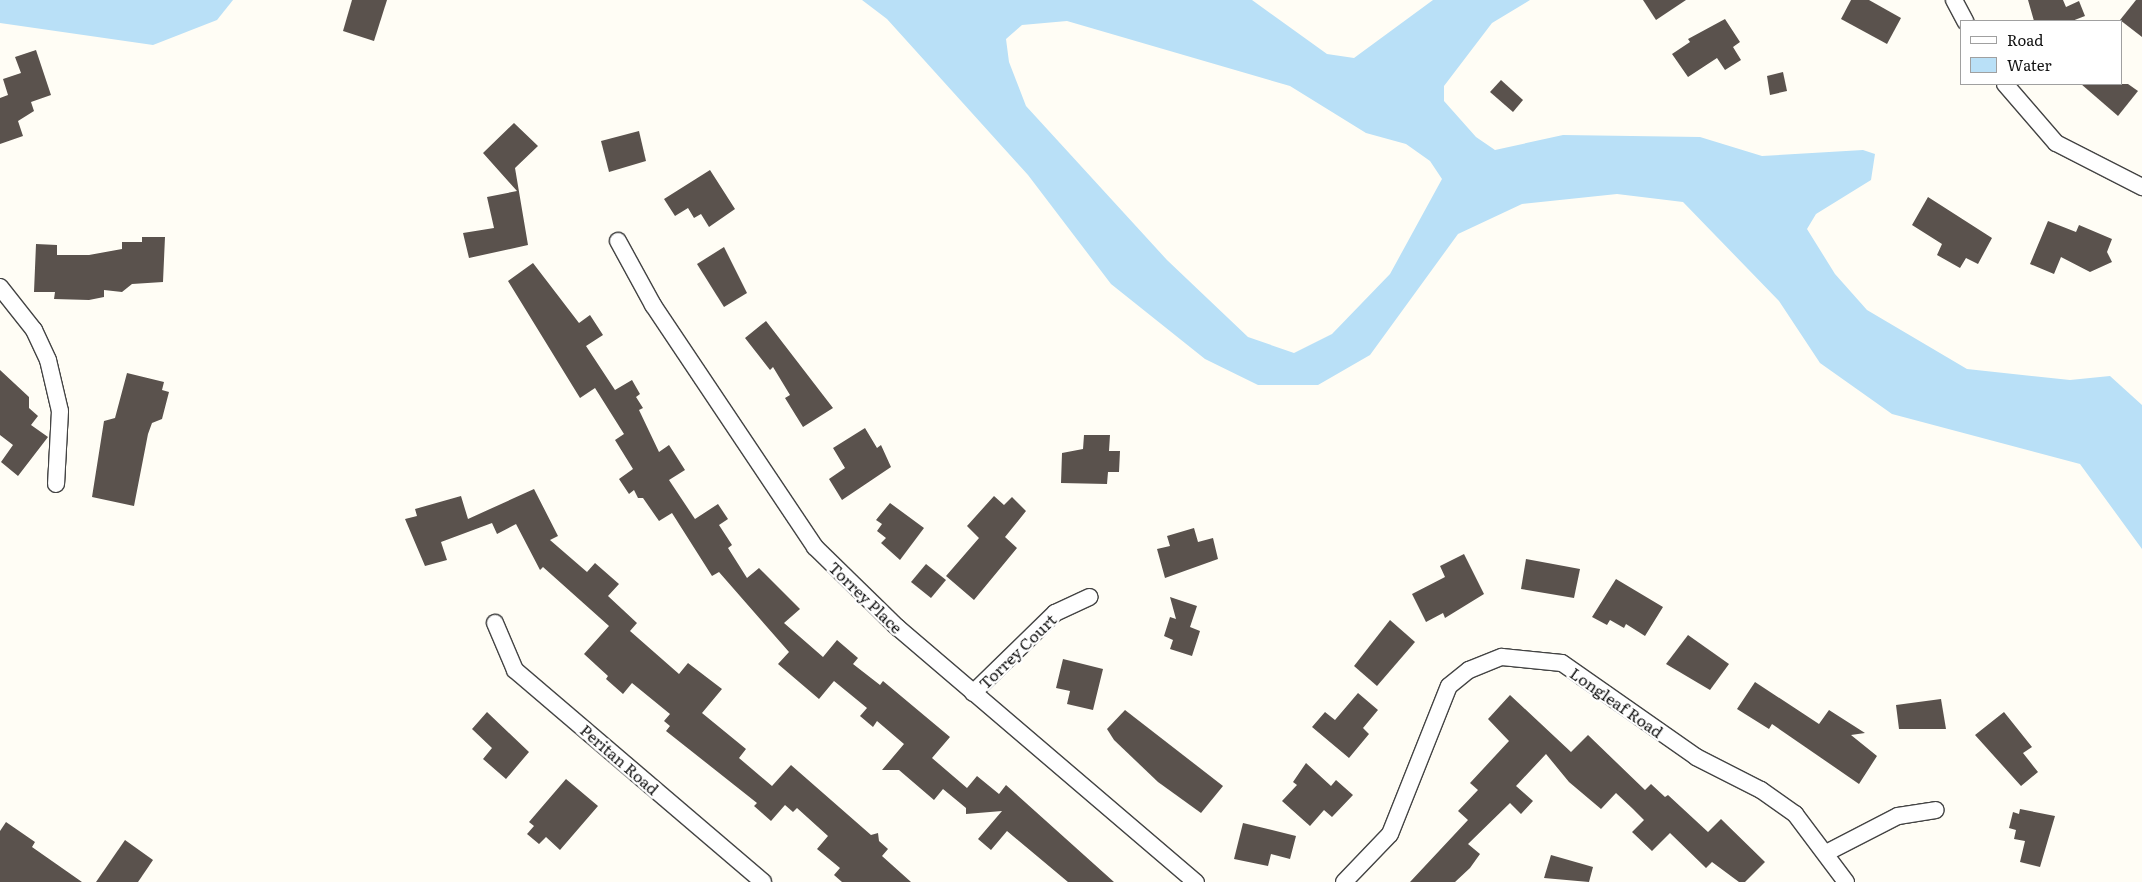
<!DOCTYPE html>
<html>
<head>
<meta charset="utf-8">
<style>
  body { margin:0 }
  #map { position:relative; width:2142px; height:882px; overflow:hidden; background:#fffdf5; font-family:Literata,serif }
  div>[style] { position:absolute }
  .water>* { inset:0; background:#b9e0f7 }
  .building>* { inset:0; background:#5a524d }
  .roads { filter:drop-shadow(1px 0 #444) drop-shadow(-1px 0 #444) drop-shadow(0 1px #444) drop-shadow(0 -1px #444) }
  .street>* { height:16px; margin:-8px; padding:0 8px; transform-origin:8px; border-radius:8px; background:#fff }
  span { translate:-50% -50%; white-space:nowrap; text-align:center; line-height:1.15; -webkit-text-stroke:5px #fff; paint-order:stroke }
  .street-label { font-size:16px; color:#111 }
  .legend { position:absolute; left:1960px; top:20px; width:162px; height:65px; box-sizing:border-box; background:#fff; border:1px solid #a0a0a0; margin:0; padding:6px 9px; list-style:none; font-size:15px; color:#111 }
  .legend li { display:flex; align-items:center; gap:10px; height:25px }
  .legend b { width:25px; border:1px solid #a0a0a0 }
</style>
</head>
<body>
<div id="map">
  <div class="water">
    <i style="clip-path:polygon(0 0,233px 0,217px 20px,153px 45px,0 23px)"></i>
    <i style="clip-path:polygon(evenodd,862px 0,1252px 0,1327px 54px,1354px 58px,1433px 0,1530px 0,1492px 23px,1444px 86px,1444px 101px,1476px 137px,1495px 150px,1563px 135px,1700px 137px,1762px 156px,1863px 150px,1875px 154px,1871px 180px,1816px 214px,1807px 229px,1835px 274px,1867px 310px,1967px 369px,2070px 380px,2110px 376px,2142px 405px,2142px 549px,2080px 464px,1892px 414px,1820px 363px,1779px 301px,1683px 202px,1617px 194px,1522px 204px,1458px 234px,1370px 355px,1318px 385px,1258px 385px,1205px 359px,1111px 284px,1028px 175px,887px 19px,862px 0,1067px 21px,1290px 86px,1366px 133px,1406px 144px,1430px 161px,1442px 179px,1390px 274px,1332px 334px,1294px 353px,1248px 337px,1167px 260px,1026px 106px,1009px 62px,1006px 39px,1022px 25px,1067px 21px)"></i>
  </div>
  <div class="building">
    <i style="clip-path:polygon(352px 0,387px 0,374px 41px,343px 31px)"></i>
    <i style="clip-path:polygon(1643px 0,1686px 0,1656px 20px)"></i>
    <i style="clip-path:polygon(1851px 0,1869px 0,1901px 18px,1887px 44px,1841px 19px)"></i>
    <i style="clip-path:polygon(2028px 0,2063px 0,2066px 7px,2079px 1px,2085px 16px,2072px 21px,2034px 21px)"></i>
    <i style="clip-path:polygon(2136px 0,2142px 0,2142px 37px,2120px 20px)"></i>
    <i style="clip-path:polygon(1725px 19px,1740px 42px,1733px 47px,1741px 60px,1725px 70px,1717px 58px,1688px 77px,1672px 54px,1690px 42px,1688px 39px)"></i>
    <i style="clip-path:polygon(36px 50px,51px 95px,31px 102px,34px 111px,18px 121px,23px 136px,0 144px,0 98px,8px 95px,3px 79px,21px 73px,15px 57px)"></i>
    <i style="clip-path:polygon(1783px 72px,1787px 91px,1770px 95px,1767px 76px)"></i>
    <i style="clip-path:polygon(1501px 80px,1523px 100px,1513px 112px,1490px 92px)"></i>
    <i style="clip-path:polygon(2081px 84px,2128px 84px,2138px 91px,2118px 116px)"></i>
    <i style="clip-path:polygon(514px 123px,538px 146px,515px 168px,528px 245px,469px 258px,463px 233px,494px 228px,487px 197px,517px 191px,483px 153px)"></i>
    <i style="clip-path:polygon(639px 131px,646px 161px,609px 172px,601px 141px)"></i>
    <i style="clip-path:polygon(710px 170px,735px 209px,709px 227px,701px 214px,694px 218px,688px 208px,675px 216px,664px 199px)"></i>
    <i style="clip-path:polygon(1928px 197px,1992px 238px,1978px 264px,1966px 258px,1960px 268px,1937px 255px,1942px 244px,1912px 225px)"></i>
    <i style="clip-path:polygon(2048px 221px,2076px 232px,2079px 225px,2112px 239px,2107px 252px,2112px 262px,2090px 272px,2061px 257px,2054px 274px,2030px 264px)"></i>
    <i style="clip-path:polygon(142px 237px,165px 237px,163px 282px,132px 284px,122px 292px,104px 290px,104px 297px,89px 300px,54px 299px,55px 292px,34px 292px,36px 244px,57px 245px,57px 255px,89px 255px,122px 249px,122px 242px,142px 242px)"></i>
    <i style="clip-path:polygon(724px 247px,747px 293px,724px 307px,697px 264px)"></i>
    <i style="clip-path:polygon(533px 263px,579px 323px,590px 315px,603px 335px,586px 346px,615px 390px,632px 380px,640px 394px,636px 397px,643px 408px,639px 410px,659px 452px,669px 445px,685px 470px,669px 480px,695px 519px,718px 504px,728px 519px,719px 525px,732px 545px,728px 548px,747px 578px,759px 568px,800px 609px,784px 623px,823px 657px,837px 640px,858px 658px,853px 664px,880px 685px,883px 681px,950px 737px,932px 758px,967px 788px,977px 776px,999px 794px,1006px 785px,1114px 882px,1068px 882px,1007px 831px,991px 850px,978px 839px,1002px 811px,966px 814px,966px 808px,943px 789px,934px 800px,899px 770px,882px 770px,904px 744px,877px 721px,873px 727px,860px 716px,867px 708px,834px 681px,819px 699px,778px 664px,789px 652px,719px 572px,712px 576px,672px 513px,659px 521px,643px 498px,638px 498px,634px 490px,629px 494px,619px 479px,633px 469px,615px 440px,624px 434px,595px 388px,580px 398px,508px 281px)"></i>
    <i style="clip-path:polygon(766px 321px,833px 408px,803px 427px,785px 398px,790px 395px,773px 367px,770px 370px,745px 338px)"></i>
    <i style="clip-path:polygon(0 370px,29px 397px,29px 408px,38px 416px,31px 425px,48px 437px,18px 476px,1px 462px,13px 445px,0 435px)"></i>
    <i style="clip-path:polygon(127px 373px,164px 382px,162px 390px,169px 392px,162px 419px,152px 423px,148px 434px,134px 506px,92px 497px,104px 421px,115px 418px)"></i>
    <i style="clip-path:polygon(865px 428px,877px 448px,881px 445px,891px 467px,842px 500px,829px 479px,845px 468px,833px 448px)"></i>
    <i style="clip-path:polygon(1084px 435px,1110px 435px,1109px 451px,1120px 451px,1119px 472px,1108px 472px,1107px 484px,1061px 483px,1062px 453px,1083px 449px)"></i>
    <i style="clip-path:polygon(534px 489px,558px 536px,550px 540px,587px 572px,595px 563px,619px 584px,608px 596px,637px 623px,630px 631px,679px 674px,688px 663px,722px 689px,702px 713px,746px 749px,739px 758px,772px 786px,791px 765px,871px 835px,878px 833px,879px 841px,888px 849px,882px 856px,911px 882px,842px 882px,834px 875px,840px 868px,817px 849px,828px 836px,797px 808px,793px 812px,785px 805px,771px 821px,754px 806px,757px 803px,666px 731px,670px 726px,664px 721px,670px 714px,632px 683px,623px 694px,606px 679px,608px 676px,584px 654px,609px 626px,543px 567px,540px 570px,516px 524px,497px 534px,492px 523px,441px 542px,447px 560px,425px 566px,405px 519px,417px 516px,415px 509px,461px 496px,468px 519px)"></i>
    <i style="clip-path:polygon(994px 496px,1004px 505px,1012px 497px,1026px 511px,1005px 537px,1017px 548px,974px 600px,946px 576px,979px 538px,967px 526px)"></i>
    <i style="clip-path:polygon(890px 503px,924px 528px,900px 560px,881px 543px,886px 538px,877px 531px,882px 524px,876px 520px)"></i>
    <i style="clip-path:polygon(1194px 528px,1198px 542px,1213px 538px,1218px 559px,1165px 578px,1157px 549px,1170px 546px,1167px 536px)"></i>
    <i style="clip-path:polygon(1464px 554px,1484px 594px,1445px 618px,1443px 613px,1426px 622px,1412px 594px,1445px 577px,1440px 566px)"></i>
    <i style="clip-path:polygon(1526px 559px,1580px 569px,1574px 598px,1521px 589px)"></i>
    <i style="clip-path:polygon(926px 564px,946px 580px,931px 598px,911px 582px)"></i>
    <i style="clip-path:polygon(1616px 579px,1663px 607px,1645px 636px,1626px 624px,1624px 628px,1610px 620px,1607px 625px,1592px 617px)"></i>
    <i style="clip-path:polygon(1170px 597px,1197px 606px,1190px 627px,1200px 631px,1192px 656px,1170px 649px,1173px 640px,1164px 636px,1170px 617px,1176px 619px)"></i>
    <i style="clip-path:polygon(1390px 620px,1415px 642px,1377px 686px,1354px 666px)"></i>
    <i style="clip-path:polygon(1688px 635px,1729px 664px,1710px 690px,1666px 664px)"></i>
    <i style="clip-path:polygon(1063px 659px,1103px 669px,1093px 710px,1067px 704px,1070px 691px,1056px 688px)"></i>
    <i style="clip-path:polygon(1755px 682px,1819px 724px,1829px 710px,1865px 733px,1851px 735px,1877px 756px,1859px 784px,1772px 724px,1769px 729px,1737px 709px)"></i>
    <i style="clip-path:polygon(1358px 693px,1378px 710px,1363px 728px,1369px 734px,1349px 758px,1312px 727px,1325px 712px,1335px 720px)"></i>
    <i style="clip-path:polygon(1510px 695px,1571px 752px,1588px 735px,1645px 790px,1651px 784px,1665px 797px,1668px 795px,1708px 832px,1721px 819px,1765px 862px,1745px 882px,1739px 882px,1712px 862px,1706px 868px,1670px 833px,1652px 851px,1632px 832px,1644px 820px,1633px 809px,1616px 793px,1601px 809px,1569px 782px,1546px 754px,1516px 786px,1533px 801px,1521px 814px,1510px 803px,1468px 844px,1480px 854px,1470px 868px,1455px 882px,1410px 882px,1468px 820px,1458px 811px,1478px 790px,1470px 783px,1509px 741px,1488px 719px)"></i>
    <i style="clip-path:polygon(1941px 699px,1946px 729px,1899px 729px,1896px 705px)"></i>
    <i style="clip-path:polygon(1125px 710px,1223px 786px,1201px 813px,1158px 782px,1114px 740px,1107px 729px)"></i>
    <i style="clip-path:polygon(487px 712px,529px 752px,506px 779px,483px 759px,492px 748px,472px 729px)"></i>
    <i style="clip-path:polygon(2004px 712px,2032px 747px,2023px 753px,2038px 772px,2021px 786px,1975px 735px)"></i>
    <i style="clip-path:polygon(1306px 763px,1331px 786px,1336px 780px,1353px 795px,1332px 817px,1324px 810px,1310px 826px,1282px 801px,1297px 785px,1293px 782px)"></i>
    <i style="clip-path:polygon(566px 779px,598px 806px,560px 850px,546px 837px,539px 844px,527px 834px,534px 826px,529px 822px)"></i>
    <i style="clip-path:polygon(2020px 809px,2055px 816px,2040px 867px,2020px 862px,2025px 841px,2014px 839px,2016px 830px,2009px 828px,2013px 812px,2019px 814px)"></i>
    <i style="clip-path:polygon(6px 822px,35px 842px,32px 847px,82px 882px,0 882px,0 831px)"></i>
    <i style="clip-path:polygon(1243px 823px,1296px 836px,1290px 859px,1271px 854px,1268px 866px,1234px 859px)"></i>
    <i style="clip-path:polygon(125px 840px,153px 860px,138px 882px,96px 882px)"></i>
    <i style="clip-path:polygon(1551px 855px,1593px 867px,1589px 882px,1544px 878px)"></i>
  </div>
  <div class="roads">
    <div class="street">
      <i style="left:1954px;top:0;width:24px;rotate:62deg"></i>
      <i style="left:2005px;top:84px;width:78px;rotate:49.2deg"></i>
      <i style="left:2056px;top:143px;width:97px;rotate:27.1deg"></i>
      <i style="left:618px;top:241px;width:73px;rotate:61.3deg"></i>
      <i style="left:653px;top:305px;width:291px;rotate:56.2deg"></i>
      <i style="left:815px;top:547px;width:115px;rotate:44.3deg"></i>
      <i style="left:897px;top:627px;width:393px;rotate:40.5deg"></i>
      <i style="left:0;top:287px;width:55px;rotate:51.7deg"></i>
      <i style="left:34px;top:330px;width:33px;rotate:65deg"></i>
      <i style="left:48px;top:360px;width:52px;rotate:76.8deg"></i>
      <i style="left:60px;top:411px;width:73px;rotate:93.1deg"></i>
      <i style="left:495px;top:623px;width:51px;rotate:66.9deg"></i>
      <i style="left:515px;top:670px;width:326px;rotate:40.5deg"></i>
      <i style="left:973px;top:693px;width:115px;rotate:-44.3deg"></i>
      <i style="left:1055px;top:613px;width:38px;rotate:-25deg"></i>
      <i style="left:1826px;top:853px;width:81px;rotate:-27.2deg"></i>
      <i style="left:1898px;top:816px;width:38px;rotate:-9deg"></i>
      <i style="left:1344px;top:882px;width:66px;rotate:-46.2deg"></i>
      <i style="left:1390px;top:834px;width:159px;rotate:-68.3deg"></i>
      <i style="left:1449px;top:686px;width:26px;rotate:-39deg"></i>
      <i style="left:1469px;top:670px;width:35px;rotate:-22deg"></i>
      <i style="left:1502px;top:657px;width:60px;rotate:5.7deg"></i>
      <i style="left:1562px;top:663px;width:164px;rotate:35deg"></i>
      <i style="left:1696px;top:757px;width:73px;rotate:26.9deg"></i>
      <i style="left:1761px;top:790px;width:42px;rotate:35.2deg"></i>
      <i style="left:1795px;top:814px;width:85px;rotate:53.1deg"></i>
    </div>
  </div>
  <div class="street-label">
    <span style="left:866px;top:597px;rotate:44deg">Torrey Place</span>
    <span style="left:1017px;top:651px;rotate:-44deg">Torrey Court</span>
    <span style="left:1617px;top:702px;rotate:35deg">Longleaf Road</span>
    <span style="left:620px;top:759px;rotate:41deg">Peritan Road</span>
  </div>
  <ul class="legend">
  <li><b style="height:6px;background:#fff"></b>Road</li>
  <li><b style="height:14px;background:#b9e0f7"></b>Water</li>
  </ul>
</div>
</body>
</html>
